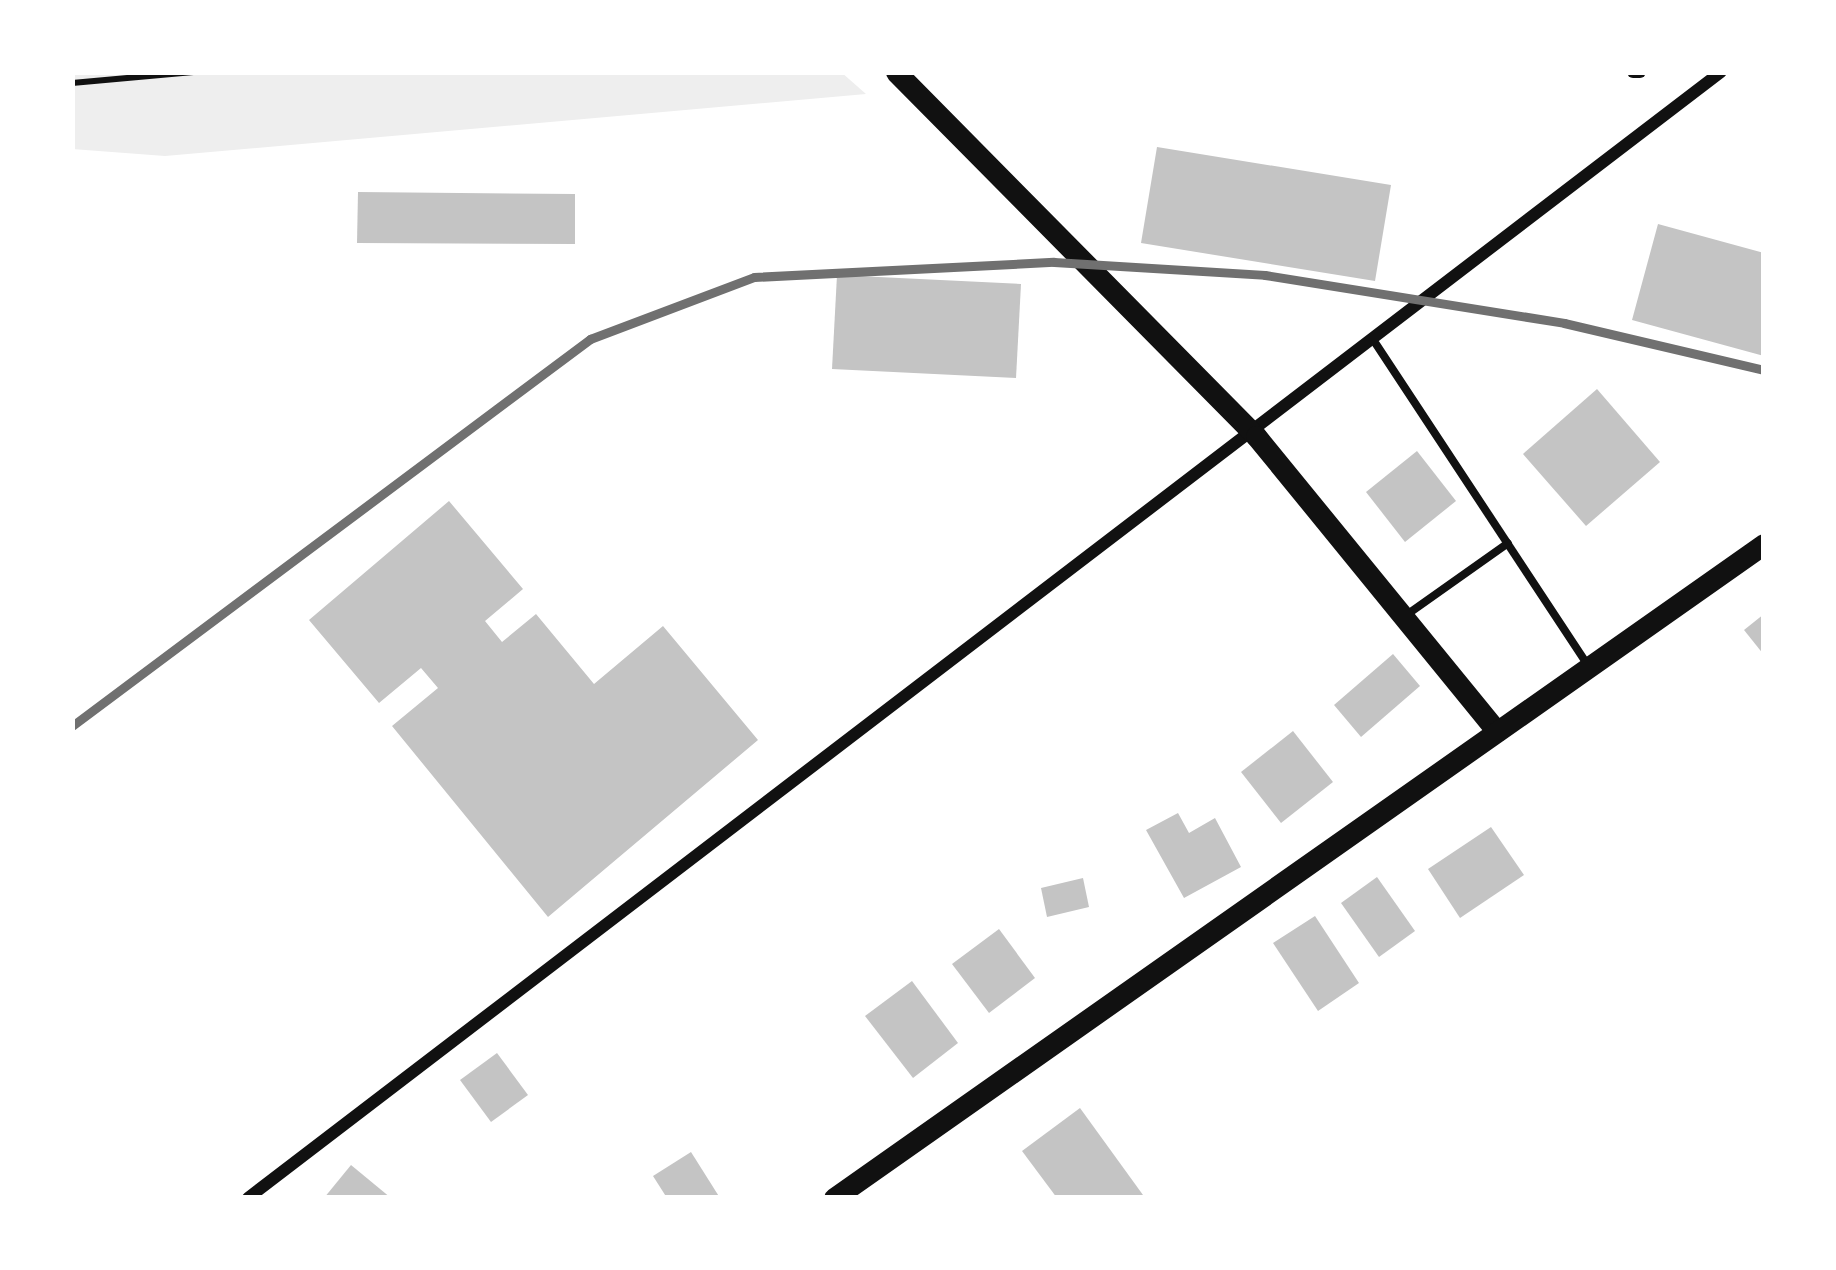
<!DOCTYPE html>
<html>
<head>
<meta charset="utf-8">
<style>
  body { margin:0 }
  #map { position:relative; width:1836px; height:1270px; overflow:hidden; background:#fff; font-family:Ubuntu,sans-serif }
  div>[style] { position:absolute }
  .green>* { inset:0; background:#eee }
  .building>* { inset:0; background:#c4c4c4 }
  .path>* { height:6px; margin:-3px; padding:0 3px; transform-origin:3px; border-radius:3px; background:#111 }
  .service>* { height:8px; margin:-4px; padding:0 4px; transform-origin:4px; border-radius:4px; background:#111 }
  .minor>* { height:12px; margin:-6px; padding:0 6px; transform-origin:6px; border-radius:6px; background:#111 }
  .tertiary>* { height:21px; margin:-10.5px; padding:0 10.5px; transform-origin:10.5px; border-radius:10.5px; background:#111 }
  .rail>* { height:9px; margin:-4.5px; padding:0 4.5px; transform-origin:4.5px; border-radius:4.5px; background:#707070 }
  span { translate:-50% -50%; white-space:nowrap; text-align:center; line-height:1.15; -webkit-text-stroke:9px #fff; paint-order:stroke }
  .frame { position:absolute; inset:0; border:75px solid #fff; pointer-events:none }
</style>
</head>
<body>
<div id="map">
  <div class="green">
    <i style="clip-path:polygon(72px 72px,841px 72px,866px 94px,165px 156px,72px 149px)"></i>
  </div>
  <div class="building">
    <i style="clip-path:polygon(1157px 147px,1391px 185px,1375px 281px,1141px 243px)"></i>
    <i style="clip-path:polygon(358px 192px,575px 194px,575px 244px,357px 243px)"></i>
    <i style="clip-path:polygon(1658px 224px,1764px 253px,1764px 356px,1632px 320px)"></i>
    <i style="clip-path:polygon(837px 275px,1021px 284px,1016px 378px,832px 369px)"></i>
    <i style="clip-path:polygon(1597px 389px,1660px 462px,1586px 526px,1523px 454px)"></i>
    <i style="clip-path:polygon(1417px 451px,1456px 501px,1405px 542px,1366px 492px)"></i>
    <i style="clip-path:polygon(449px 501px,523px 589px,485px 621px,502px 642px,536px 614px,594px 684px,663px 626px,758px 740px,548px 917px,392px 726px,438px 688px,421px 668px,379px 703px,309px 620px)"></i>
    <i style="clip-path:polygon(1764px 614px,1764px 655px,1744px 630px)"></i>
    <i style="clip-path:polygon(1393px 654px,1420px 686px,1361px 737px,1334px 705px)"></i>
    <i style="clip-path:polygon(1293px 731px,1333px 782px,1281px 823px,1241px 772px)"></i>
    <i style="clip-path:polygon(1178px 813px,1189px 833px,1215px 818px,1241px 867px,1184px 898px,1146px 830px)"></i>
    <i style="clip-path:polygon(1491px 827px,1524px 875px,1460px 918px,1428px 869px)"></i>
    <i style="clip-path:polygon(1377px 877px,1415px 931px,1379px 957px,1341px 903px)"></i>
    <i style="clip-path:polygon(1083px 878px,1089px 907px,1047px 917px,1041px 888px)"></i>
    <i style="clip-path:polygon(1315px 916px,1359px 983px,1318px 1011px,1273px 943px)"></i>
    <i style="clip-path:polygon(999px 929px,1035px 978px,989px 1013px,952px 964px)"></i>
    <i style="clip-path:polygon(912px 981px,958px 1043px,913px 1078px,865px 1016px)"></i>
    <i style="clip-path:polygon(497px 1053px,528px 1095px,491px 1122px,460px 1080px)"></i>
    <i style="clip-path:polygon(1080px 1108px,1143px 1195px,1138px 1198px,1057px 1198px,1022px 1151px)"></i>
    <i style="clip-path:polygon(691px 1152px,720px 1198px,667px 1198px,653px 1176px)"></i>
    <i style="clip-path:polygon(351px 1165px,391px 1198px,324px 1198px)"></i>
  </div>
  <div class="path">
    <i style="left:298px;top:72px;width:6px"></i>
    <i style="left:72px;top:83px;width:122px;rotate:-5.2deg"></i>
  </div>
  <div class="service">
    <i style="left:1376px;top:344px;width:385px;rotate:56.6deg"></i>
    <i style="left:1405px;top:616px;width:126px;rotate:-35.3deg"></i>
  </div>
  <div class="minor">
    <i style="left:1633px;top:72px;width:7px"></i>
    <i style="left:248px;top:1198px;width:1854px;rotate:-37.4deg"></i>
  </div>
  <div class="tertiary">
    <i style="left:896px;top:72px;width:512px;rotate:45.32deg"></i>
    <i style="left:1256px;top:436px;width:381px;rotate:50.8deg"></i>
    <i style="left:834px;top:1198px;width:1137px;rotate:-35.12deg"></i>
  </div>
  <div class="rail">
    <i style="left:72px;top:726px;width:647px;rotate:-36.76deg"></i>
    <i style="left:590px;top:339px;width:175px;rotate:-20.7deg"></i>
    <i style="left:754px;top:277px;width:300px;rotate:-2.9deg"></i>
    <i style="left:1054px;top:262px;width:211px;rotate:3.5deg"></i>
    <i style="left:1265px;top:275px;width:303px;rotate:9.1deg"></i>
    <i style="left:1564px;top:323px;width:205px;rotate:13.2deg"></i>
  </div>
  <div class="frame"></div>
</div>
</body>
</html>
